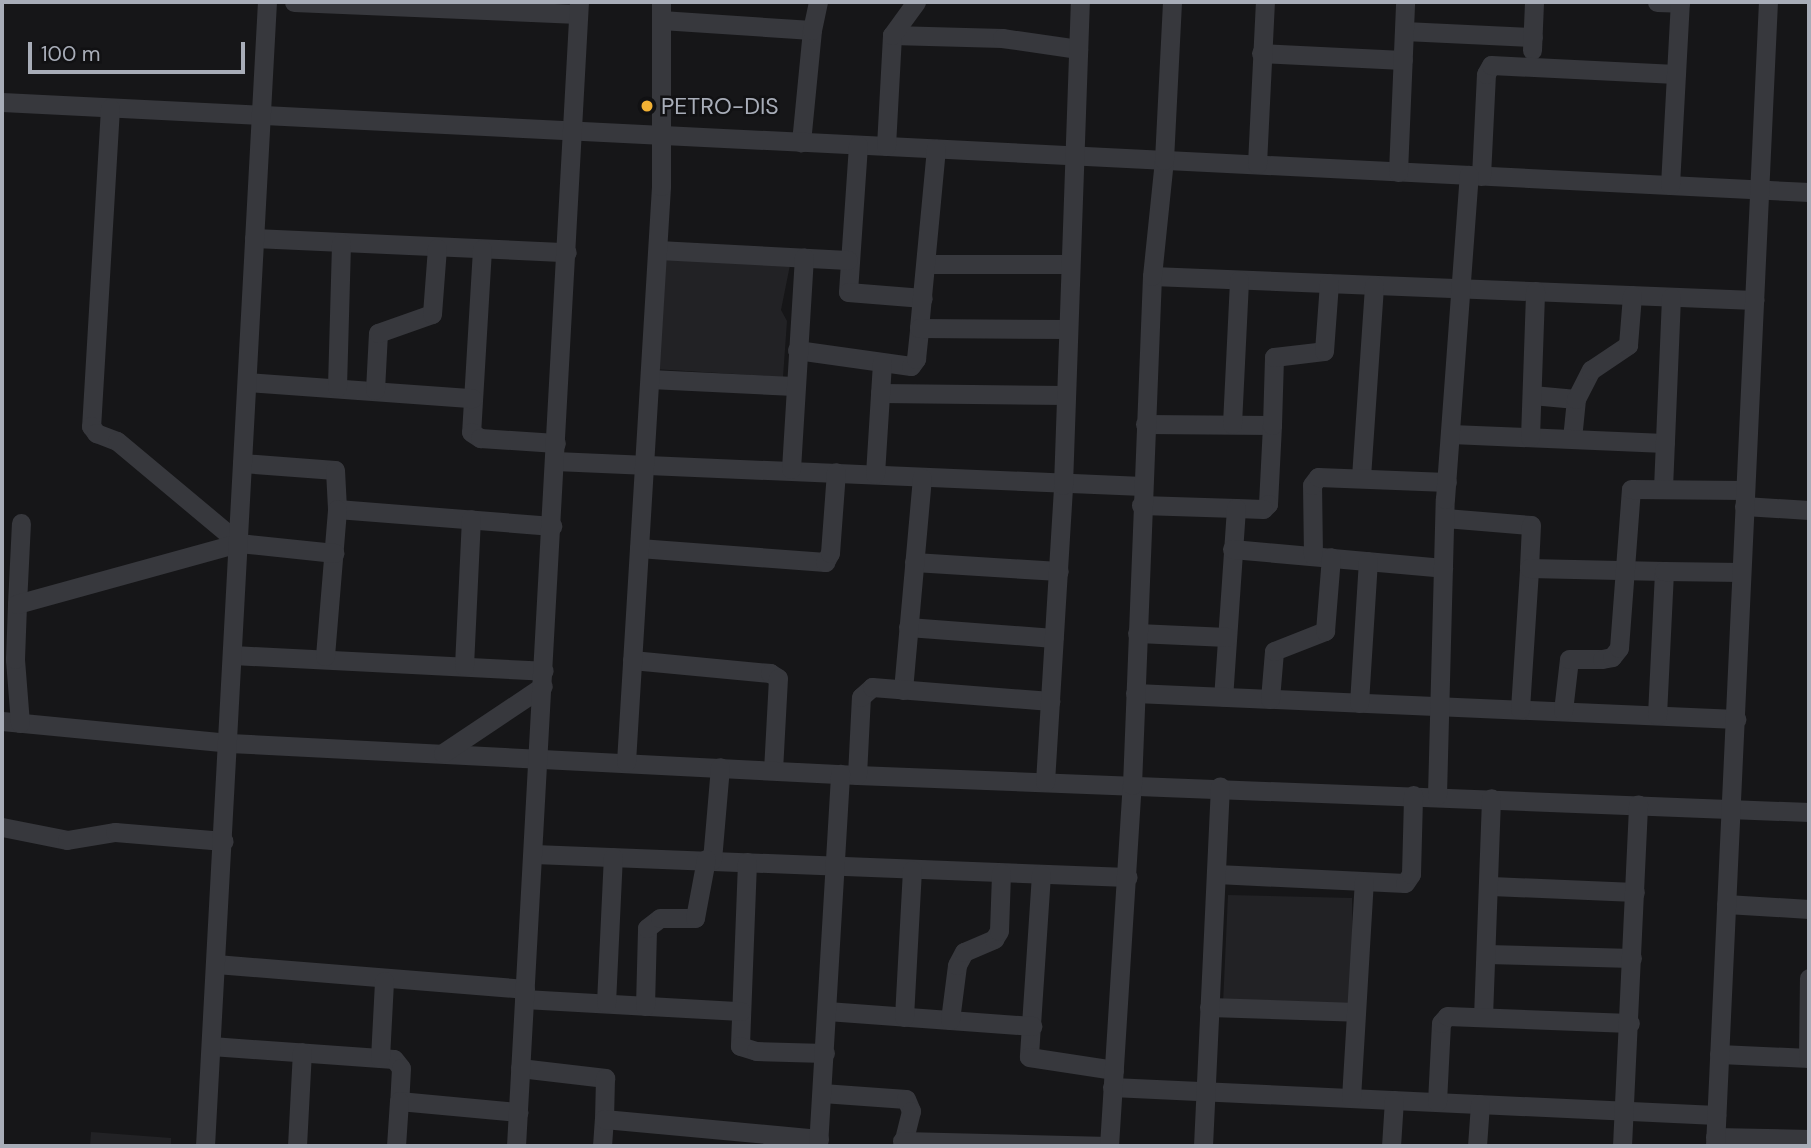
<!DOCTYPE html>
<html>
<head>
<meta charset="utf-8">
<style>
  body { margin:0 }
  #map { position:relative; width:1811px; height:1148px; overflow:hidden; background:#161618; font-family:"DM Sans",sans-serif }
  div>[style] { position:absolute }
  .built>* { inset:0; background:#222225 }
  .minor>* { height:19px; margin:-9.5px; padding:0 9.5px; transform-origin:9.5px; border-radius:9.5px; background:#37383d }
  .dots>* { width:19px; height:19px; translate:-50% -50%; box-sizing:border-box; border:4px solid #111113; border-radius:50% }
  span { translate:-50% -50%; white-space:nowrap; text-align:center; line-height:1.15; -webkit-text-stroke:5px #111113; paint-order:stroke }
  .poi-label { font-size:23px; color:#a8adb8 }
  .left { translate:0 -50%; text-align:left }
  .frame { position:absolute; inset:0; border:4px solid #a8adb8; pointer-events:none }
  .scale { position:absolute; left:28px; top:42px; width:217px; height:32px; box-sizing:border-box; border:4px solid #a8adb8; border-top:0; padding-left:9px; font-size:21px; line-height:24px; white-space:nowrap; color:#a8adb8; -webkit-text-stroke:5px #111113; paint-order:stroke }
</style>
</head>
<body>
<div id="map">
  <div class="built">
    <i style="clip-path:polygon(659px 253px,791px 260px,781px 310px,787px 321px,783px 377px,653px 369px)"></i>
    <i style="clip-path:polygon(1228px 895px,1352px 898px,1354px 1010px,1223px 1004px)"></i>
    <i style="clip-path:polygon(91px 1132px,171px 1138px,171px 1146px,90px 1146px)"></i>
  </div>
  <div class="minor">
    <i style="left:294px;top:2px;width:284px;rotate:2.4deg"></i>
    <i style="left:1657px;top:2px;width:23px;rotate:2deg"></i>
    <i style="left:661px;top:20px;width:151px;rotate:3.8deg"></i>
    <i style="left:812px;top:30px;width:113px;rotate:95.6deg"></i>
    <i style="left:812px;top:30px;width:29px;rotate:-78deg"></i>
    <i style="left:1404px;top:31px;width:129px;rotate:2.7deg"></i>
    <i style="left:892px;top:35px;width:110px;rotate:1.6deg"></i>
    <i style="left:1002px;top:38px;width:77px;rotate:8.2deg"></i>
    <i style="left:1532px;top:50px;width:48px;rotate:-87.6deg"></i>
    <i style="left:1261px;top:53px;width:142px;rotate:2.8deg"></i>
    <i style="left:2px;top:102px;width:1809px;rotate:2.85deg"></i>
    <i style="left:110px;top:108px;width:319px;rotate:93.4deg"></i>
    <i style="left:91px;top:426px;width:9px;rotate:54deg"></i>
    <i style="left:96px;top:433px;width:22px;rotate:21deg"></i>
    <i style="left:117px;top:441px;width:159px;rotate:39.9deg"></i>
    <i style="left:858px;top:145px;width:147px;rotate:93.9deg"></i>
    <i style="left:848px;top:292px;width:75px;rotate:4.6deg"></i>
    <i style="left:886px;top:146px;width:111px;rotate:-86.9deg"></i>
    <i style="left:892px;top:35px;width:41px;rotate:-54deg"></i>
    <i style="left:1257px;top:164px;width:162px;rotate:-87.2deg"></i>
    <i style="left:1398px;top:172px;width:170px;rotate:-87.6deg"></i>
    <i style="left:1481px;top:176px;width:102px;rotate:-87.2deg"></i>
    <i style="left:1486px;top:74px;width:10px;rotate:-61deg"></i>
    <i style="left:1491px;top:65px;width:185px;rotate:2.8deg"></i>
    <i style="left:1670px;top:185px;width:183px;rotate:-86.9deg"></i>
    <i style="left:254px;top:238px;width:313px;rotate:2.6deg"></i>
    <i style="left:482px;top:249px;width:183px;rotate:93.4deg"></i>
    <i style="left:471px;top:432px;width:11px;rotate:34deg"></i>
    <i style="left:480px;top:438px;width:76px;rotate:3.8deg"></i>
    <i style="left:658px;top:250px;width:190px;rotate:3deg"></i>
    <i style="left:927px;top:264px;width:143px"></i>
    <i style="left:1152px;top:276px;width:603px;rotate:2.28deg"></i>
    <i style="left:919px;top:328px;width:180px;rotate:-84.6deg"></i>
    <i style="left:797px;top:350px;width:115px;rotate:8deg"></i>
    <i style="left:911px;top:366px;width:9px;rotate:-54deg"></i>
    <i style="left:916px;top:359px;width:31px;rotate:-84deg"></i>
    <i style="left:919px;top:328px;width:149px;rotate:0.4deg"></i>
    <i style="left:650px;top:379px;width:144px;rotate:2.8deg"></i>
    <i style="left:247px;top:382px;width:226px;rotate:4.1deg"></i>
    <i style="left:337px;top:387px;width:144px;rotate:-88.4deg"></i>
    <i style="left:375px;top:390px;width:57px;rotate:-87deg"></i>
    <i style="left:378px;top:333px;width:57px;rotate:-19.4deg"></i>
    <i style="left:432px;top:314px;width:66px;rotate:-85.7deg"></i>
    <i style="left:880px;top:393px;width:185px;rotate:0.6deg"></i>
    <i style="left:1532px;top:395px;width:44px;rotate:5.2deg"></i>
    <i style="left:1576px;top:399px;width:40px;rotate:95.7deg"></i>
    <i style="left:1576px;top:399px;width:33px;rotate:-63deg"></i>
    <i style="left:1591px;top:370px;width:45px;rotate:-34deg"></i>
    <i style="left:1628px;top:345px;width:50px;rotate:-85.4deg"></i>
    <i style="left:1145px;top:424px;width:127px;rotate:0.5deg"></i>
    <i style="left:1272px;top:425px;width:79px;rotate:92.9deg"></i>
    <i style="left:1268px;top:504px;width:7px;rotate:135deg"></i>
    <i style="left:1263px;top:509px;width:27px;rotate:-178deg"></i>
    <i style="left:1232px;top:424px;width:144px;rotate:-87.2deg"></i>
    <i style="left:1272px;top:425px;width:68px;rotate:-88.3deg"></i>
    <i style="left:1274px;top:357px;width:50px;rotate:-6.8deg"></i>
    <i style="left:1324px;top:351px;width:68px;rotate:-85.8deg"></i>
    <i style="left:1451px;top:434px;width:214px;rotate:2.4deg"></i>
    <i style="left:1530px;top:437px;width:146px;rotate:-88deg"></i>
    <i style="left:555px;top:461px;width:588px;rotate:2.44deg"></i>
    <i style="left:242px;top:463px;width:93px;rotate:4.3deg"></i>
    <i style="left:335px;top:470px;width:39px;rotate:87deg"></i>
    <i style="left:337px;top:509px;width:216px;rotate:4.5deg"></i>
    <i style="left:791px;top:469px;width:212px;rotate:-86.5deg"></i>
    <i style="left:875px;top:474px;width:112px;rotate:-86.4deg"></i>
    <i style="left:1361px;top:477px;width:192px;rotate:-86.1deg"></i>
    <i style="left:1663px;top:488px;width:191px;rotate:-87.6deg"></i>
    <i style="left:1141px;top:505px;width:95px;rotate:1.8deg"></i>
    <i style="left:1236px;top:508px;width:189px;rotate:93.9deg"></i>
    <i style="left:1744px;top:506px;width:65px;rotate:3.5deg"></i>
    <i style="left:1445px;top:518px;width:86px;rotate:4.7deg"></i>
    <i style="left:1531px;top:525px;width:43px;rotate:92.7deg"></i>
    <i style="left:639px;top:548px;width:187px;rotate:4.3deg"></i>
    <i style="left:825px;top:562px;width:10px;rotate:-61deg"></i>
    <i style="left:830px;top:553px;width:81px;rotate:-85.8deg"></i>
    <i style="left:1232px;top:549px;width:212px;rotate:5.1deg"></i>
    <i style="left:1313px;top:555px;width:70px;rotate:-90.8deg"></i>
    <i style="left:1312px;top:485px;width:10px;rotate:-53deg"></i>
    <i style="left:1318px;top:477px;width:129px;rotate:2.2deg"></i>
    <i style="left:914px;top:562px;width:145px;rotate:3.6deg"></i>
    <i style="left:17px;top:604px;width:81px;rotate:-87.2deg"></i>
    <i style="left:908px;top:627px;width:146px;rotate:4.3deg"></i>
    <i style="left:1137px;top:633px;width:90px;rotate:2.5deg"></i>
    <i style="left:233px;top:655px;width:311px;rotate:2.9deg"></i>
    <i style="left:325px;top:656px;width:147px;rotate:-85.3deg"></i>
    <i style="left:632px;top:660px;width:139px;rotate:5.4deg"></i>
    <i style="left:770px;top:673px;width:9px;rotate:32deg"></i>
    <i style="left:778px;top:678px;width:92px;rotate:93.1deg"></i>
    <i style="left:464px;top:666px;width:147px;rotate:-87.3deg"></i>
    <i style="left:903px;top:690px;width:213px;rotate:-84.9deg"></i>
    <i style="left:1135px;top:693px;width:602px;rotate:2.48deg"></i>
    <i style="left:1270px;top:699px;width:48px;rotate:-85.2deg"></i>
    <i style="left:1274px;top:651px;width:55px;rotate:-21.4deg"></i>
    <i style="left:1325px;top:631px;width:74px;rotate:-85.4deg"></i>
    <i style="left:1359px;top:703px;width:142px;rotate:-86.4deg"></i>
    <i style="left:1520px;top:709px;width:141px;rotate:-86.3deg"></i>
    <i style="left:1529px;top:568px;width:135px;rotate:1.3deg"></i>
    <i style="left:1563px;top:711px;width:52px;rotate:-83.4deg"></i>
    <i style="left:1569px;top:659px;width:33px"></i>
    <i style="left:1602px;top:659px;width:10px;rotate:-11deg"></i>
    <i style="left:1612px;top:657px;width:11px;rotate:-52deg"></i>
    <i style="left:1619px;top:648px;width:159px;rotate:-85.7deg"></i>
    <i style="left:1631px;top:489px;width:114px;rotate:0.5deg"></i>
    <i style="left:1657px;top:715px;width:144px;rotate:-87.2deg"></i>
    <i style="left:1664px;top:571px;width:77px;rotate:0.7deg"></i>
    <i style="left:2px;top:721px;width:228px;rotate:5.5deg"></i>
    <i style="left:229px;top:743px;width:629px;rotate:2.92deg"></i>
    <i style="left:857px;top:775px;width:953px;rotate:2.23deg"></i>
    <i style="left:20px;top:723px;width:64px;rotate:-94.5deg"></i>
    <i style="left:15px;top:659px;width:55px;rotate:-87.9deg"></i>
    <i style="left:17px;top:604px;width:230px;rotate:-15.4deg"></i>
    <i style="left:239px;top:543px;width:96px;rotate:6deg"></i>
    <i style="left:443px;top:753px;width:120px;rotate:-33.8deg"></i>
    <i style="left:626px;top:762px;width:577px;rotate:-86.52deg"></i>
    <i style="left:661px;top:186px;width:184px;rotate:-90deg"></i>
    <i style="left:857px;top:775px;width:78px;rotate:-87.1deg"></i>
    <i style="left:861px;top:697px;width:15px;rotate:-42deg"></i>
    <i style="left:872px;top:687px;width:179px;rotate:4.5deg"></i>
    <i style="left:1045px;top:782px;width:298px;rotate:-86.5deg"></i>
    <i style="left:1063px;top:485px;width:483px;rotate:-88deg"></i>
    <i style="left:1437px;top:795px;width:296px;rotate:-88.5deg"></i>
    <i style="left:1445px;top:499px;width:325px;rotate:-85.8deg"></i>
    <i style="left:2px;top:827px;width:66px;rotate:11.3deg"></i>
    <i style="left:67px;top:840px;width:49px;rotate:-9.5deg"></i>
    <i style="left:115px;top:832px;width:109px;rotate:4.7deg"></i>
    <i style="left:534px;top:854px;width:594px;rotate:2.22deg"></i>
    <i style="left:712px;top:860px;width:93px;rotate:-85.1deg"></i>
    <i style="left:747px;top:862px;width:184px;rotate:92.2deg"></i>
    <i style="left:740px;top:1046px;width:17px;rotate:17deg"></i>
    <i style="left:756px;top:1051px;width:69px;rotate:1.7deg"></i>
    <i style="left:1041px;top:874px;width:183px;rotate:93.8deg"></i>
    <i style="left:1029px;top:1057px;width:86px;rotate:8.7deg"></i>
    <i style="left:1216px;top:874px;width:189px;rotate:2.7deg"></i>
    <i style="left:1405px;top:883px;width:11px;rotate:-56deg"></i>
    <i style="left:1411px;top:874px;width:79px;rotate:-88.5deg"></i>
    <i style="left:1491px;top:886px;width:144px;rotate:2.4deg"></i>
    <i style="left:1726px;top:904px;width:83px;rotate:3.4deg"></i>
    <i style="left:1487px;top:954px;width:145px;rotate:1.6deg"></i>
    <i style="left:216px;top:964px;width:310px;rotate:4.6deg"></i>
    <i style="left:524px;top:999px;width:217px;rotate:3.2deg"></i>
    <i style="left:606px;top:1003px;width:146px;rotate:-87.3deg"></i>
    <i style="left:645px;top:1006px;width:78px;rotate:-88.5deg"></i>
    <i style="left:647px;top:928px;width:16px;rotate:-38deg"></i>
    <i style="left:660px;top:918px;width:35px"></i>
    <i style="left:695px;top:918px;width:60px;rotate:-79.4deg"></i>
    <i style="left:1209px;top:1007px;width:147px;rotate:1.9deg"></i>
    <i style="left:827px;top:1011px;width:206px;rotate:4.2deg"></i>
    <i style="left:904px;top:1017px;width:147px;rotate:-86.9deg"></i>
    <i style="left:1483px;top:1017px;width:219px;rotate:-87.9deg"></i>
    <i style="left:950px;top:1020px;width:55px;rotate:-82.7deg"></i>
    <i style="left:957px;top:965px;width:15px;rotate:-62deg"></i>
    <i style="left:964px;top:952px;width:33px;rotate:-23deg"></i>
    <i style="left:994px;top:939px;width:9px;rotate:-58deg"></i>
    <i style="left:999px;top:931px;width:58px;rotate:-88deg"></i>
    <i style="left:211px;top:1046px;width:183px;rotate:4.1deg"></i>
    <i style="left:394px;top:1059px;width:11px;rotate:52deg"></i>
    <i style="left:401px;top:1068px;width:33px;rotate:93deg"></i>
    <i style="left:399px;top:1101px;width:120px;rotate:5.3deg"></i>
    <i style="left:1719px;top:1054px;width:90px;rotate:2.5deg"></i>
    <i style="left:380px;top:1058px;width:77px;rotate:-87deg"></i>
    <i style="left:1808px;top:1058px;width:80px;rotate:-89.3deg"></i>
    <i style="left:520px;top:1068px;width:86px;rotate:6.7deg"></i>
    <i style="left:605px;top:1078px;width:41px;rotate:91.4deg"></i>
    <i style="left:1112px;top:1087px;width:605px;rotate:2.65deg"></i>
    <i style="left:822px;top:1093px;width:84px;rotate:4.1deg"></i>
    <i style="left:906px;top:1099px;width:13px;rotate:67deg"></i>
    <i style="left:911px;top:1111px;width:36px;rotate:104deg"></i>
    <i style="left:1351px;top:1098px;width:217px;rotate:-86.6deg"></i>
    <i style="left:1437px;top:1102px;width:79px;rotate:-87.1deg"></i>
    <i style="left:1441px;top:1023px;width:9px;rotate:-49deg"></i>
    <i style="left:1447px;top:1016px;width:183px;rotate:2.2deg"></i>
    <i style="left:1715px;top:1137px;width:94px;rotate:1.2deg"></i>
    <i style="left:902px;top:1141px;width:207px;rotate:1.4deg"></i>
    <i style="left:205px;top:1146px;width:1146px;rotate:-86.9deg"></i>
    <i style="left:297px;top:1146px;width:94px;rotate:-87deg"></i>
    <i style="left:396px;top:1146px;width:45px;rotate:-86.2deg"></i>
    <i style="left:516px;top:1146px;width:1146px;rotate:-86.85deg"></i>
    <i style="left:602px;top:1146px;width:27px;rotate:-86deg"></i>
    <i style="left:604px;top:1119px;width:216px;rotate:5.3deg"></i>
    <i style="left:818px;top:1146px;width:373px;rotate:-86.6deg"></i>
    <i style="left:1109px;top:1146px;width:362px;rotate:-86.4deg"></i>
    <i style="left:1132px;top:785px;width:509px;rotate:-87.75deg"></i>
    <i style="left:1152px;top:276px;width:117px;rotate:-84.1deg"></i>
    <i style="left:1164px;top:160px;width:158px;rotate:-87.1deg"></i>
    <i style="left:1203px;top:1146px;width:360px;rotate:-87.3deg"></i>
    <i style="left:1391px;top:1146px;width:46px;rotate:-86.3deg"></i>
    <i style="left:1477px;top:1146px;width:42px;rotate:-85.9deg"></i>
    <i style="left:1622px;top:1146px;width:342px;rotate:-87.3deg"></i>
    <i style="left:1715px;top:1146px;width:1145px;rotate:-87.35deg"></i>
  </div>
  <div class="dots">
    <i style="left:647px;top:106px;background:#f2b134"></i>
  </div>
  <div class="poi-label">
    <span class="left" style="left:661px;top:106px">PETRO-DIS</span>
  </div>
  <div class="frame"></div>
  <div class="scale">100 m</div>
</div>
</body>
</html>
